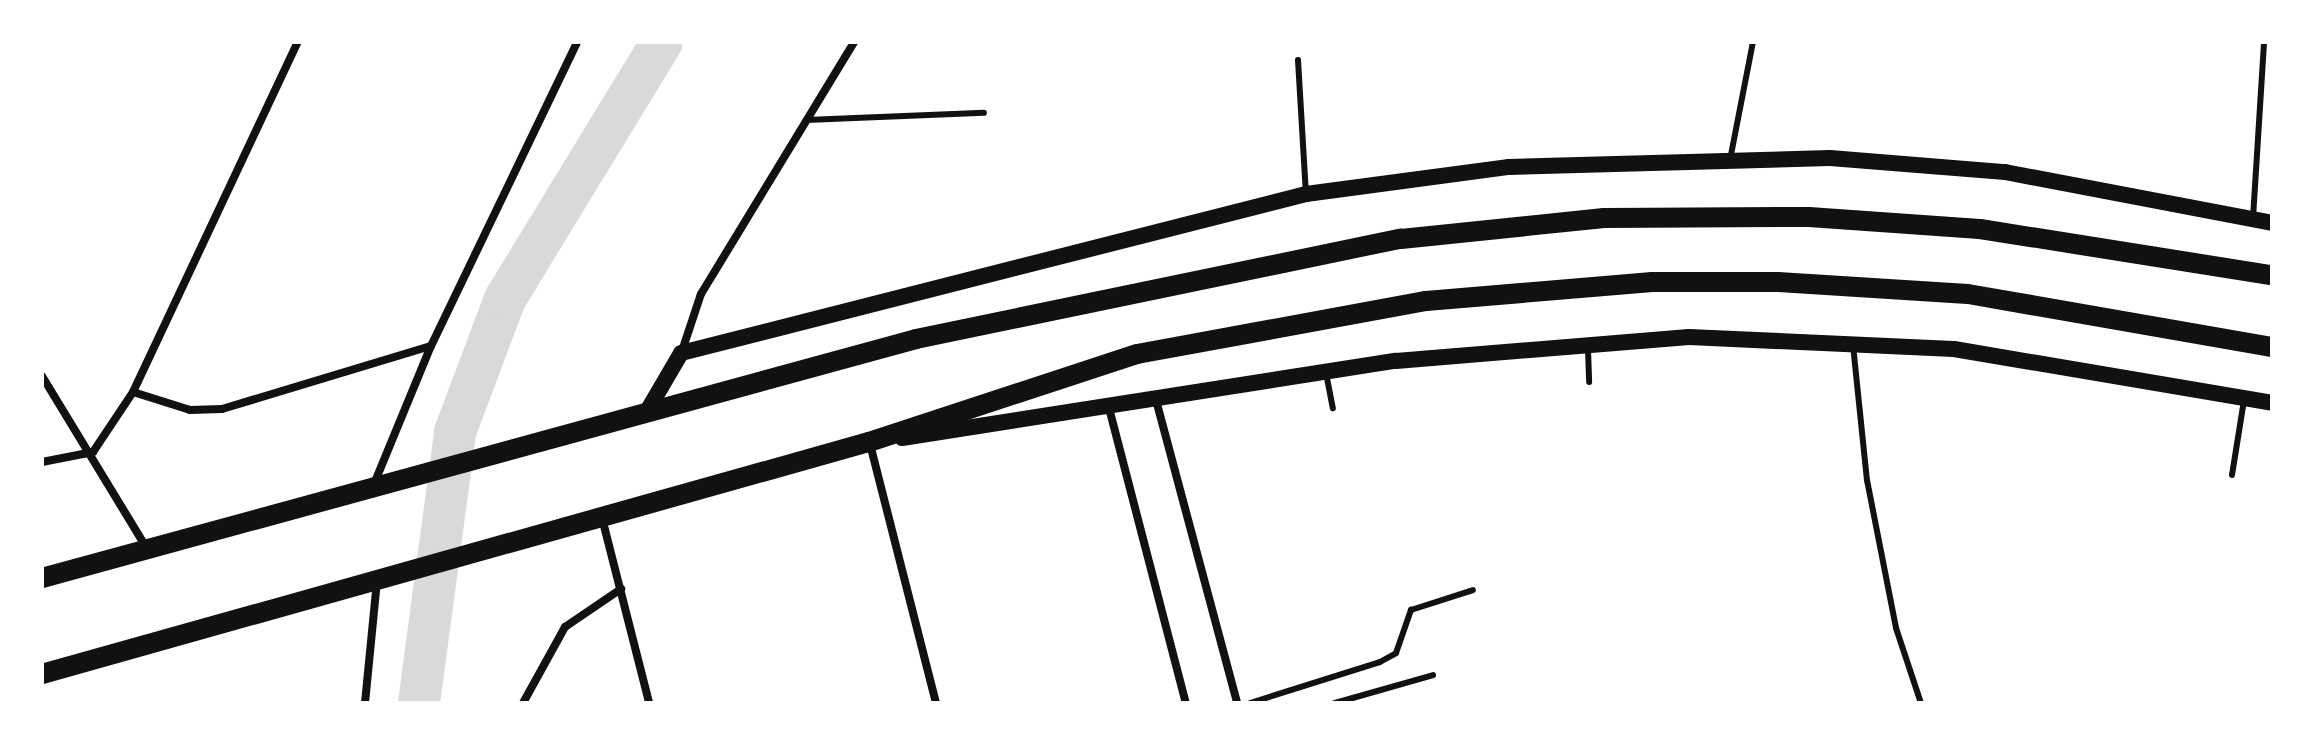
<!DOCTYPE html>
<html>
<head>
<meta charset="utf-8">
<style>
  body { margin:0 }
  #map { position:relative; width:2314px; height:745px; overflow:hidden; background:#fff; font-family:"Noto Serif",serif }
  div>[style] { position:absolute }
  .canal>* { height:42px; margin:-21px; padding:0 21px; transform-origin:21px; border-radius:21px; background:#d9d9d9 }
  .service>* { height:6px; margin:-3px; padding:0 3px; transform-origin:3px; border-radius:3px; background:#111 }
  .minor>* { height:8px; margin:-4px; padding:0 4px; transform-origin:4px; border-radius:4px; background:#111 }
  .secondary>* { height:16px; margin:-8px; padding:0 8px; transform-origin:8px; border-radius:8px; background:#111 }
  .primary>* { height:20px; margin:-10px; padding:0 10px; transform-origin:10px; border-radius:10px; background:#111 }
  span { translate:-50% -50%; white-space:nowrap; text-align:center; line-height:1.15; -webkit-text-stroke:6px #fff; paint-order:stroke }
  .frame { position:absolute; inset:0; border:44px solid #fff; pointer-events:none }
</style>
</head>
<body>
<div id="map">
  <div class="canal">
    <i style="left:419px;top:703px;width:273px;rotate:-82.4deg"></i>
    <i style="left:455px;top:432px;width:142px;rotate:-69.4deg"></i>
    <i style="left:505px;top:299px;width:301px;rotate:-58.6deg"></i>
  </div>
  <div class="service">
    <i style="left:1298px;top:60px;width:134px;rotate:86.6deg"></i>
    <i style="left:806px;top:120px;width:178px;rotate:-2.3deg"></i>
    <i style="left:1730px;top:160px;width:120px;rotate:-79deg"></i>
    <i style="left:2253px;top:218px;width:176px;rotate:-86.4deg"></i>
    <i style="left:1853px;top:345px;width:136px;rotate:84.1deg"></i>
    <i style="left:1867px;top:480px;width:151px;rotate:78.9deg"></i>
    <i style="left:1896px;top:628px;width:79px;rotate:71.6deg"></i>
    <i style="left:1588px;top:349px;width:33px;rotate:88deg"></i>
    <i style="left:1326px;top:373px;width:36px;rotate:79deg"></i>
    <i style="left:2232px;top:475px;width:76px;rotate:-80.9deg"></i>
    <i style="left:1250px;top:703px;width:136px;rotate:-17.5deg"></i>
    <i style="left:1380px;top:662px;width:18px;rotate:-29deg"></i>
    <i style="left:1396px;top:653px;width:46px;rotate:-70.8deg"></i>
    <i style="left:1411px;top:610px;width:65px;rotate:-17.9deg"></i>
    <i style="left:1335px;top:703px;width:102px;rotate:-15.9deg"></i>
  </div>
  <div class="minor">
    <i style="left:682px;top:351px;width:60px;rotate:-71.6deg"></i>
    <i style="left:701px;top:294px;width:295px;rotate:-58.7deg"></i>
    <i style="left:42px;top:376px;width:202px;rotate:58.7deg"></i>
    <i style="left:133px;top:392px;width:60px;rotate:17.5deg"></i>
    <i style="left:190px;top:410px;width:32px;rotate:-2deg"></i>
    <i style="left:222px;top:409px;width:218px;rotate:-16.8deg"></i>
    <i style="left:1156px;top:400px;width:314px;rotate:75deg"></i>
    <i style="left:1109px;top:408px;width:305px;rotate:75.4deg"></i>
    <i style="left:870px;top:444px;width:267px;rotate:75.7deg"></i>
    <i style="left:42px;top:462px;width:52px;rotate:-11.1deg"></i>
    <i style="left:93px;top:452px;width:72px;rotate:-56.3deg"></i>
    <i style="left:133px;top:392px;width:387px;rotate:-64.8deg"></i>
    <i style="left:374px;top:484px;width:149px;rotate:-67.6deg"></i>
    <i style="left:431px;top:346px;width:337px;rotate:-64.3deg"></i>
    <i style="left:602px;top:518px;width:191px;rotate:75.7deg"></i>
    <i style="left:365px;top:703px;width:124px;rotate:-84.4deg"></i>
    <i style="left:523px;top:703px;width:87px;rotate:-61.1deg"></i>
    <i style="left:565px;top:627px;width:68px;rotate:-34.2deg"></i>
  </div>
  <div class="secondary">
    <i style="left:646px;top:413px;width:69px;rotate:-59.7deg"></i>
    <i style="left:681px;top:353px;width:645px;rotate:-14.27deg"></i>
    <i style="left:1306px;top:194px;width:205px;rotate:-7.6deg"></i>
    <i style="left:1509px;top:167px;width:321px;rotate:-1.6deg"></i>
    <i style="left:1830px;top:158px;width:176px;rotate:4.6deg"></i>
    <i style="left:2005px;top:172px;width:272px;rotate:10.8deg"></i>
    <i style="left:902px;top:438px;width:500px;rotate:-8.9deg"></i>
    <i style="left:1396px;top:361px;width:294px;rotate:-4.7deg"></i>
    <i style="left:1689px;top:337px;width:265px;rotate:2.6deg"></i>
    <i style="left:1954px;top:349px;width:323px;rotate:9.6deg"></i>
  </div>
  <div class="primary">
    <i style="left:42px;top:578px;width:906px;rotate:-15.29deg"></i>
    <i style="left:916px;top:339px;width:495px;rotate:-11.7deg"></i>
    <i style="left:1401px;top:239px;width:204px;rotate:-5.9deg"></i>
    <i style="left:1604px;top:218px;width:205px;rotate:-0.3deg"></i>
    <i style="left:1809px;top:217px;width:171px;rotate:4deg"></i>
    <i style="left:1980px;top:229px;width:296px;rotate:9deg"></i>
    <i style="left:42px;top:674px;width:859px;rotate:-15.67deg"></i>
    <i style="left:869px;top:442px;width:282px;rotate:-18.2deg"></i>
    <i style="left:1137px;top:354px;width:294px;rotate:-10.4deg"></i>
    <i style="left:1426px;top:301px;width:227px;rotate:-4.8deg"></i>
    <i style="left:1652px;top:282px;width:126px"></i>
    <i style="left:1778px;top:282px;width:190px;rotate:3.6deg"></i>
    <i style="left:1968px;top:294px;width:309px;rotate:9.9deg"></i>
  </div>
  <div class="frame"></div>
</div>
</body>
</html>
